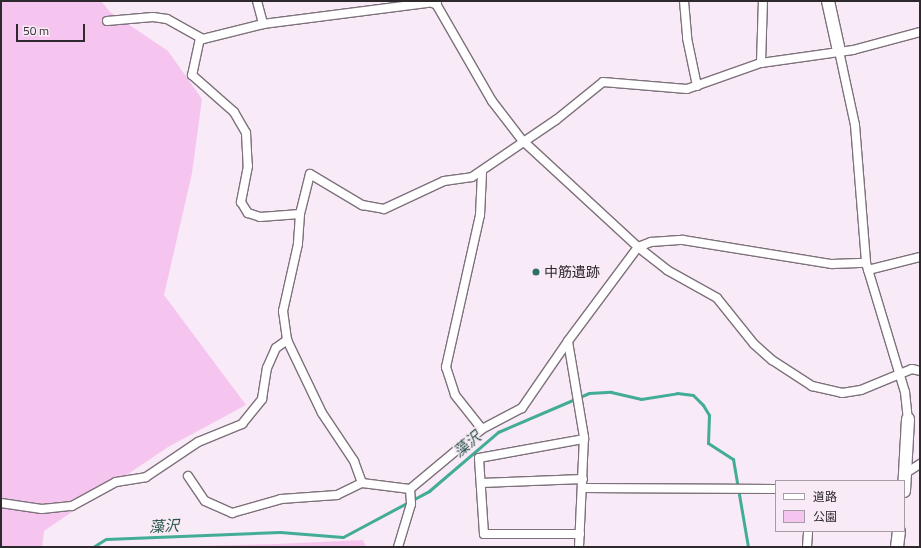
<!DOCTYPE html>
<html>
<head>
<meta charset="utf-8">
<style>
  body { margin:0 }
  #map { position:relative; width:921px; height:548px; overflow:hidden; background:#f8eaf6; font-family:"Titillium Web","Noto Sans JP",sans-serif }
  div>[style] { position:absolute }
  .green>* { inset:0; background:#f6c5ef }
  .stream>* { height:3px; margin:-1.5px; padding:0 1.5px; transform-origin:1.5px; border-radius:1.5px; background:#43ac97 }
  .roads { filter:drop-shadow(1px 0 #7d717b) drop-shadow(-1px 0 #7d717b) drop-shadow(0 1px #7d717b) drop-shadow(0 -1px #7d717b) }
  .street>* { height:8px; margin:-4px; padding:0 4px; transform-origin:4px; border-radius:4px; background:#fff }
  .secondary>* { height:12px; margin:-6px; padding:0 6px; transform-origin:6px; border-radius:6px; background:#fff }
  .dots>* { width:11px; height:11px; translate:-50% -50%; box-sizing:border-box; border:2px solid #f8eaf6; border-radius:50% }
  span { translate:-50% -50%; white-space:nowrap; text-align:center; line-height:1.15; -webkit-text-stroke:3.5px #f8eaf6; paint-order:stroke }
  .poi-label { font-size:14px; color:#2d292d }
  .left { translate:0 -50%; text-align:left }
  .water-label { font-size:15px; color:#28554b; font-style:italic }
  .frame { position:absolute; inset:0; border:2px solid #2d292d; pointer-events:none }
  .legend { position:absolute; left:775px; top:480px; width:130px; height:52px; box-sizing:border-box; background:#f8eaf6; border:1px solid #a79da6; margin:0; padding:5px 7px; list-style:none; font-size:12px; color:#2d292d }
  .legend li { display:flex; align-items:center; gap:8px; height:20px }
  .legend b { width:20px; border:1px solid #a79da6 }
  .scale { position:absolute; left:16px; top:24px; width:69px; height:18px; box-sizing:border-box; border:2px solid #2d292d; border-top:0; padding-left:5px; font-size:12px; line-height:14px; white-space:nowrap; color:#2d292d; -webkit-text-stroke:3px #f8eaf6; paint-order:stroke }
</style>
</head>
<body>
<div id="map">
  <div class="green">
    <i style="clip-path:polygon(1px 1px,101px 1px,110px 12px,168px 51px,202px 99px,192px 173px,164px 295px,246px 405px,168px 447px,44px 531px,42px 547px,1px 547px)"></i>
    <i style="clip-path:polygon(363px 540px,366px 547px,151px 547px,277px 544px)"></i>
  </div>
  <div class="stream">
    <i style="left:93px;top:547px;width:15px;rotate:-32deg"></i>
    <i style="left:106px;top:539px;width:174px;rotate:-2.3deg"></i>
    <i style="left:280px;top:532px;width:63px;rotate:4.5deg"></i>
    <i style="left:343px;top:537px;width:98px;rotate:-28.1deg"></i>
    <i style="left:429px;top:491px;width:91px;rotate:-40.5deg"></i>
    <i style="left:498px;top:432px;width:99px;rotate:-23.2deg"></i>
    <i style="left:589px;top:393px;width:22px;rotate:-3deg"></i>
    <i style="left:611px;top:392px;width:31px;rotate:13deg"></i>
    <i style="left:641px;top:399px;width:36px;rotate:-9deg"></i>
    <i style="left:677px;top:393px;width:16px;rotate:7deg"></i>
    <i style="left:693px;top:395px;width:14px;rotate:45deg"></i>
    <i style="left:703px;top:405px;width:12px;rotate:59deg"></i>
    <i style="left:709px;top:415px;width:28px;rotate:92deg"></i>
    <i style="left:708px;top:443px;width:30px;rotate:33deg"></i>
    <i style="left:733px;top:459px;width:89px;rotate:80.3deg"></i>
  </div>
  <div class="roads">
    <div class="street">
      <i style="left:257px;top:1px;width:24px;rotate:75deg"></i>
      <i style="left:684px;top:1px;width:37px;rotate:85deg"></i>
      <i style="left:687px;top:38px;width:49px;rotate:78.2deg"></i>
      <i style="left:107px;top:21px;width:46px;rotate:-5deg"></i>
      <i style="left:153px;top:17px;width:14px;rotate:8deg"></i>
      <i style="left:167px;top:19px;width:41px;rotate:29.1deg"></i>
      <i style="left:203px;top:39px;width:62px;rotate:-14deg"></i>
      <i style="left:263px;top:24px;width:173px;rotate:-7.3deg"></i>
      <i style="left:435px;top:2px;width:114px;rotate:60.1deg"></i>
      <i style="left:492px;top:101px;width:49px;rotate:52.4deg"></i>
      <i style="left:522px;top:140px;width:158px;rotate:42.7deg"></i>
      <i style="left:638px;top:247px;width:37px;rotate:38deg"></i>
      <i style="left:667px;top:270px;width:57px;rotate:29.2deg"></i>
      <i style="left:717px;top:298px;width:59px;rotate:51.2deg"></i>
      <i style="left:754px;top:344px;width:24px;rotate:42deg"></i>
      <i style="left:772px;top:360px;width:48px;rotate:33deg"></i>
      <i style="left:812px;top:386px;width:31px;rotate:13deg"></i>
      <i style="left:842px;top:393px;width:19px;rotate:-9deg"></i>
      <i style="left:861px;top:390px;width:55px;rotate:-22.4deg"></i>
      <i style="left:912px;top:369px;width:8px;rotate:14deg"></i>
      <i style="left:200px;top:38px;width:38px;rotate:102deg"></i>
      <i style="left:192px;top:75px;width:56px;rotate:41.4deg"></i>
      <i style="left:234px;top:112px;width:24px;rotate:60deg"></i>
      <i style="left:246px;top:133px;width:33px;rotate:87deg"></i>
      <i style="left:248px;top:166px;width:37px;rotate:101deg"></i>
      <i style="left:241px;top:202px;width:13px;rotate:58deg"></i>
      <i style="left:248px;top:213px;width:13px;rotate:18deg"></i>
      <i style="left:260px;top:217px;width:40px;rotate:-4.3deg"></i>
      <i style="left:300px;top:214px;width:41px;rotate:-76deg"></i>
      <i style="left:310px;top:174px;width:61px;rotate:30.8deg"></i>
      <i style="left:362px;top:205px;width:22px;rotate:10deg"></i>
      <i style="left:384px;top:209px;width:66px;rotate:-25deg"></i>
      <i style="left:444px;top:181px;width:28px;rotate:-8deg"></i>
      <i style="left:472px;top:177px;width:102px;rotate:-34.2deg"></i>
      <i style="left:556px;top:120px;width:60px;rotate:-39deg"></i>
      <i style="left:603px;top:82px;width:84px;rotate:4.8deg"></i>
      <i style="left:687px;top:89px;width:78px;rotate:-19.4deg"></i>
      <i style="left:761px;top:63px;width:93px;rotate:-8deg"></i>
      <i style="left:853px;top:50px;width:69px;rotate:-15deg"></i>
      <i style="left:839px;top:51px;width:76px;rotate:77.8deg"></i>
      <i style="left:855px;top:125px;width:138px;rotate:85.4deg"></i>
      <i style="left:866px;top:263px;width:135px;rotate:73.2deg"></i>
      <i style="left:905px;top:392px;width:27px;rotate:84deg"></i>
      <i style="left:761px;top:63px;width:62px;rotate:-88.2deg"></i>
      <i style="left:482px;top:173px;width:42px;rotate:92.7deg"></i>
      <i style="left:480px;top:215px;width:156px;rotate:102.6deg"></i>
      <i style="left:446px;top:367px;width:29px;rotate:72deg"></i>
      <i style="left:455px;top:395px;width:43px;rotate:51.5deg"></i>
      <i style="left:300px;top:214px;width:30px;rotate:94deg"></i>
      <i style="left:298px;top:244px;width:69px;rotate:102.6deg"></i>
      <i style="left:283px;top:311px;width:29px;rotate:82deg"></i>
      <i style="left:287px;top:340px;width:81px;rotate:64.4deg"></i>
      <i style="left:322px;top:413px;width:58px;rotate:56.3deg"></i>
      <i style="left:354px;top:461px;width:23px;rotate:70deg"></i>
      <i style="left:868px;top:270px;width:54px;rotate:-14deg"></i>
      <i style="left:906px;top:473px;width:17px;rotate:-33deg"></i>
      <i style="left:188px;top:476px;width:30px;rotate:56deg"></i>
      <i style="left:205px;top:501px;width:30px;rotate:24deg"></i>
      <i style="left:232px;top:513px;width:51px;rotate:-15.9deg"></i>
      <i style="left:281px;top:499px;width:56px;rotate:-4.1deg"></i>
      <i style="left:337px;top:495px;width:28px;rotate:-26deg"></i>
      <i style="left:362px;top:483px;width:48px;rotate:7.1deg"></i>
      <i style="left:410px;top:489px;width:15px;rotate:86deg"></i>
      <i style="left:411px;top:504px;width:45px;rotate:106.8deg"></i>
      <i style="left:481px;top:483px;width:102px;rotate:-2.2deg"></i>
      <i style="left:583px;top:488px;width:193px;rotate:0.3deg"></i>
      <i style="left:410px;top:489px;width:94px;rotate:-39.8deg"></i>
      <i style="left:482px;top:429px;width:45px;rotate:-27.7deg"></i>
      <i style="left:522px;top:408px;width:81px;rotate:-55.5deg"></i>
      <i style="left:1px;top:503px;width:41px;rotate:8.3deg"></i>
      <i style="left:42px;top:509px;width:30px;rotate:-6deg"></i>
      <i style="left:72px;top:506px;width:50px;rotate:-28.6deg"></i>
      <i style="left:116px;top:482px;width:30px;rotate:-9deg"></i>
      <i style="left:146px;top:477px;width:63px;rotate:-33.9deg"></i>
      <i style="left:198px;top:442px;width:48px;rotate:-22.2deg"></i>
      <i style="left:242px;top:424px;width:32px;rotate:-51deg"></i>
      <i style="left:262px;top:399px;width:31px;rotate:-81deg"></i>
      <i style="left:267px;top:368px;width:22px;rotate:-66deg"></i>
      <i style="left:276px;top:348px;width:14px;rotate:-36deg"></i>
      <i style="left:580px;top:534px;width:96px;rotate:180deg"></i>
      <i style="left:484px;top:534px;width:76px;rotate:-93.8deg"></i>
      <i style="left:479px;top:458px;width:107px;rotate:-10.3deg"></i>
      <i style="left:579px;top:547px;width:110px;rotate:-87.4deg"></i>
      <i style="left:584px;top:437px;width:97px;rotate:-99.5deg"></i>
      <i style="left:568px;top:341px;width:117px;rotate:-53.3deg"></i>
      <i style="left:638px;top:247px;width:14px;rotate:-21deg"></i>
      <i style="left:651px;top:242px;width:32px;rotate:-4deg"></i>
      <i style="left:683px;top:240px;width:151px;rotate:9.2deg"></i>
      <i style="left:832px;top:264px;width:34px;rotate:-2deg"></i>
      <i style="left:807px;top:547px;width:16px;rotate:-86deg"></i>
    </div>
    <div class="secondary">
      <i style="left:435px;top:1px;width:1px;rotate:90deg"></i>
      <i style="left:828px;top:1px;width:51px;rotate:77.6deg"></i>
      <i style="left:904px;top:491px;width:72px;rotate:-86.8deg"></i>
      <i style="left:897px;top:547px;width:16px;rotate:-83deg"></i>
    </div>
  </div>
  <div class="dots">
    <i style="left:536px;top:272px;background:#2d7163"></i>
  </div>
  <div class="poi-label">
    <span class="left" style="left:544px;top:272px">中筋遺跡</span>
  </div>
  <div class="water-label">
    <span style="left:467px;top:444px;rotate:-40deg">藻沢</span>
    <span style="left:164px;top:526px;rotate:-2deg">藻沢</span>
  </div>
  <div class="frame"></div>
  <ul class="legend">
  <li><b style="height:5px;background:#fff"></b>道路</li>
  <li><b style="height:11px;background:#f6c5ef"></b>公園</li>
  </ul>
  <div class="scale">50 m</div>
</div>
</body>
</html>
